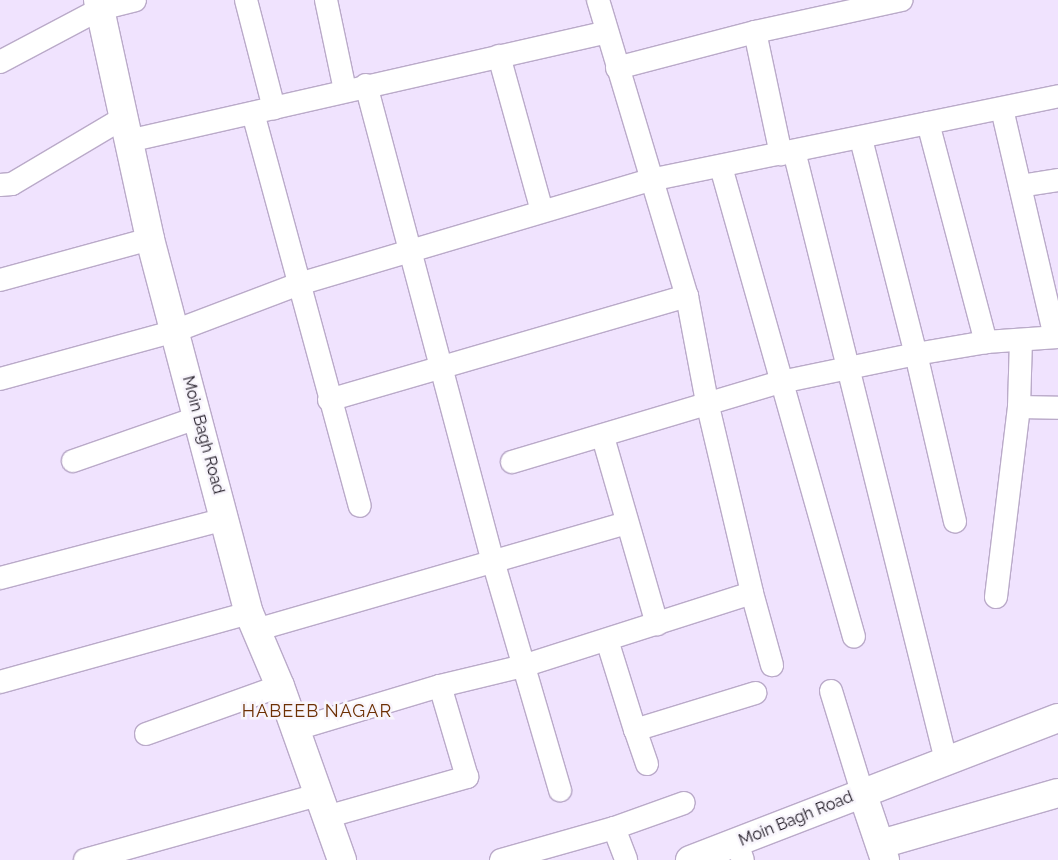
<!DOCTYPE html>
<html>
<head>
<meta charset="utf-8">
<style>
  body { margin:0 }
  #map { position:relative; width:1058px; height:860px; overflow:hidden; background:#f0e3fe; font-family:Raleway,sans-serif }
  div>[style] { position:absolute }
  .roads { filter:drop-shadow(1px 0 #baaac9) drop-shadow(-1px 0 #baaac9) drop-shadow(0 1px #baaac9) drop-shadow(0 -1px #baaac9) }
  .street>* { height:22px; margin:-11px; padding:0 11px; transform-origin:11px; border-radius:11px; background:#fff }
  .secondary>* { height:28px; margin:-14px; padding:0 14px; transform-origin:14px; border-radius:14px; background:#fff }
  span { translate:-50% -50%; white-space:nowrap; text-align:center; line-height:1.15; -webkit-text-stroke:5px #f8f5fc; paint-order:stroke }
  .street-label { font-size:16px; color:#1a141f }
  .neighbourhood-label { font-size:18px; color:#6d3004; letter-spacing:1px }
</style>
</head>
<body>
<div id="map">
  <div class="roads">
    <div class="street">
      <i style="left:246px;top:0;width:112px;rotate:75.5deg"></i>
      <i style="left:326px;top:0;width:92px;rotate:78.1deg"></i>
      <i style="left:598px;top:0;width:309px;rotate:73.3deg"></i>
      <i style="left:687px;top:296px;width:108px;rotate:79.3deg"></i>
      <i style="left:707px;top:402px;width:196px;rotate:76.7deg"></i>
      <i style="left:755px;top:32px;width:150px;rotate:-12.3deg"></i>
      <i style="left:499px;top:56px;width:161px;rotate:74.5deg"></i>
      <i style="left:0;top:62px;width:113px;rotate:-27.9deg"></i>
      <i style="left:100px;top:9px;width:36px;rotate:-14deg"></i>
      <i style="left:617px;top:68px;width:143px;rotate:-14.6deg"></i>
      <i style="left:755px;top:32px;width:125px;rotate:78deg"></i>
      <i style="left:366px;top:85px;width:493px;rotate:75.1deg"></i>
      <i style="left:493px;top:561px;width:239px;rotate:73.7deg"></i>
      <i style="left:1002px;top:109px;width:234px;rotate:76.9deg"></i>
      <i style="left:253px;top:113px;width:407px;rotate:74.8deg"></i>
      <i style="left:928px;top:123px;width:227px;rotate:75.2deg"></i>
      <i style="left:861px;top:139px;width:222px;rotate:75.7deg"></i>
      <i style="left:916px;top:354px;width:172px;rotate:76.9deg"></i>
      <i style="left:128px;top:141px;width:490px;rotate:-12.8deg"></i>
      <i style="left:794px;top:151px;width:628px;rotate:75.99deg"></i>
      <i style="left:721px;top:167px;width:488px;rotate:74.2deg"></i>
      <i style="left:0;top:185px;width:12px;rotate:-5deg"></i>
      <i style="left:12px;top:184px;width:129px;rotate:-30.7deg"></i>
      <i style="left:1020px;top:186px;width:38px;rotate:-9deg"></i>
      <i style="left:0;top:280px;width:156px;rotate:-15.3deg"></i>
      <i style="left:0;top:379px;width:181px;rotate:-15.3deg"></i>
      <i style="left:175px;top:331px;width:133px;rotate:-20.8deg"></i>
      <i style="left:299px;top:284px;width:366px;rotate:-16.5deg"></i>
      <i style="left:650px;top:180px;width:417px;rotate:-11.6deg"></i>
      <i style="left:329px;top:400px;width:373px;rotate:-16.2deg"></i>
      <i style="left:1019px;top:407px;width:39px;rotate:1deg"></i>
      <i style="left:603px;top:437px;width:195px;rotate:73.9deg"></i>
      <i style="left:73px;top:461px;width:133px;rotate:-19.2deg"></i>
      <i style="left:512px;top:462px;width:281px;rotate:-16.6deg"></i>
      <i style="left:781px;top:382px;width:138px;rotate:-11.7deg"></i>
      <i style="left:916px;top:354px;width:71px;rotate:-9.7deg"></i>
      <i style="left:986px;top:342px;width:72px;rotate:-4deg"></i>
      <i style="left:0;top:578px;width:233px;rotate:-14.7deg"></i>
      <i style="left:996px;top:597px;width:191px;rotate:-83.1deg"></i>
      <i style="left:1019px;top:407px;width:67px;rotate:-88.3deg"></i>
      <i style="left:256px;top:630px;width:385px;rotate:-16.1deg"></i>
      <i style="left:607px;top:640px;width:94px;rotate:72.7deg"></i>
      <i style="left:0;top:682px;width:258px;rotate:-15.5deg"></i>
      <i style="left:831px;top:691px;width:106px;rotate:72.9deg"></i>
      <i style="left:293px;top:730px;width:153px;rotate:-16.7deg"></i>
      <i style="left:440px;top:686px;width:85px;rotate:-13.5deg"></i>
      <i style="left:523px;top:666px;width:240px;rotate:-17.7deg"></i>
      <i style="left:752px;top:593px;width:75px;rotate:74.5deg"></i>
      <i style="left:146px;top:734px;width:142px;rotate:-19.7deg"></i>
      <i style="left:647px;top:764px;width:36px;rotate:-109deg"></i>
      <i style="left:635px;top:730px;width:126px;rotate:-17.1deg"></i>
      <i style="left:326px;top:817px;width:147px;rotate:-15.8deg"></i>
      <i style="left:467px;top:777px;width:95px;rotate:-106.5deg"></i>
      <i style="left:614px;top:828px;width:34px;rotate:69deg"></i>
      <i style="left:737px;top:843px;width:18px;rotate:71deg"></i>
      <i style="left:85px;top:860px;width:242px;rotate:-15.6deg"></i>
      <i style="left:501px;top:860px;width:117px;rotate:-15.8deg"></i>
      <i style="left:614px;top:828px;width:74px;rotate:-19.7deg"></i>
    </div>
    <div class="secondary">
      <i style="left:98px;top:0;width:245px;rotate:77.7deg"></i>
      <i style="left:150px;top:239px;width:387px;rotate:75.2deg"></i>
      <i style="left:249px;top:613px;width:79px;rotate:67deg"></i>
      <i style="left:280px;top:686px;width:185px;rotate:70.4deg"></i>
      <i style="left:862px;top:792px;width:72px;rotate:71.3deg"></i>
      <i style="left:881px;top:844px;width:184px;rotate:-16.1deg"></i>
      <i style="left:690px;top:860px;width:394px;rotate:-21.1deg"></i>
    </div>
  </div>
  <div class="street-label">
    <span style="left:203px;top:435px;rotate:75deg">Moin Bagh Road</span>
    <span style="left:796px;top:819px;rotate:-22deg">Moin Bagh Road</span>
  </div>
  <div class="neighbourhood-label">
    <span style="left:317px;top:711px">HABEEB NAGAR</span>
  </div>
</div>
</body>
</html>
